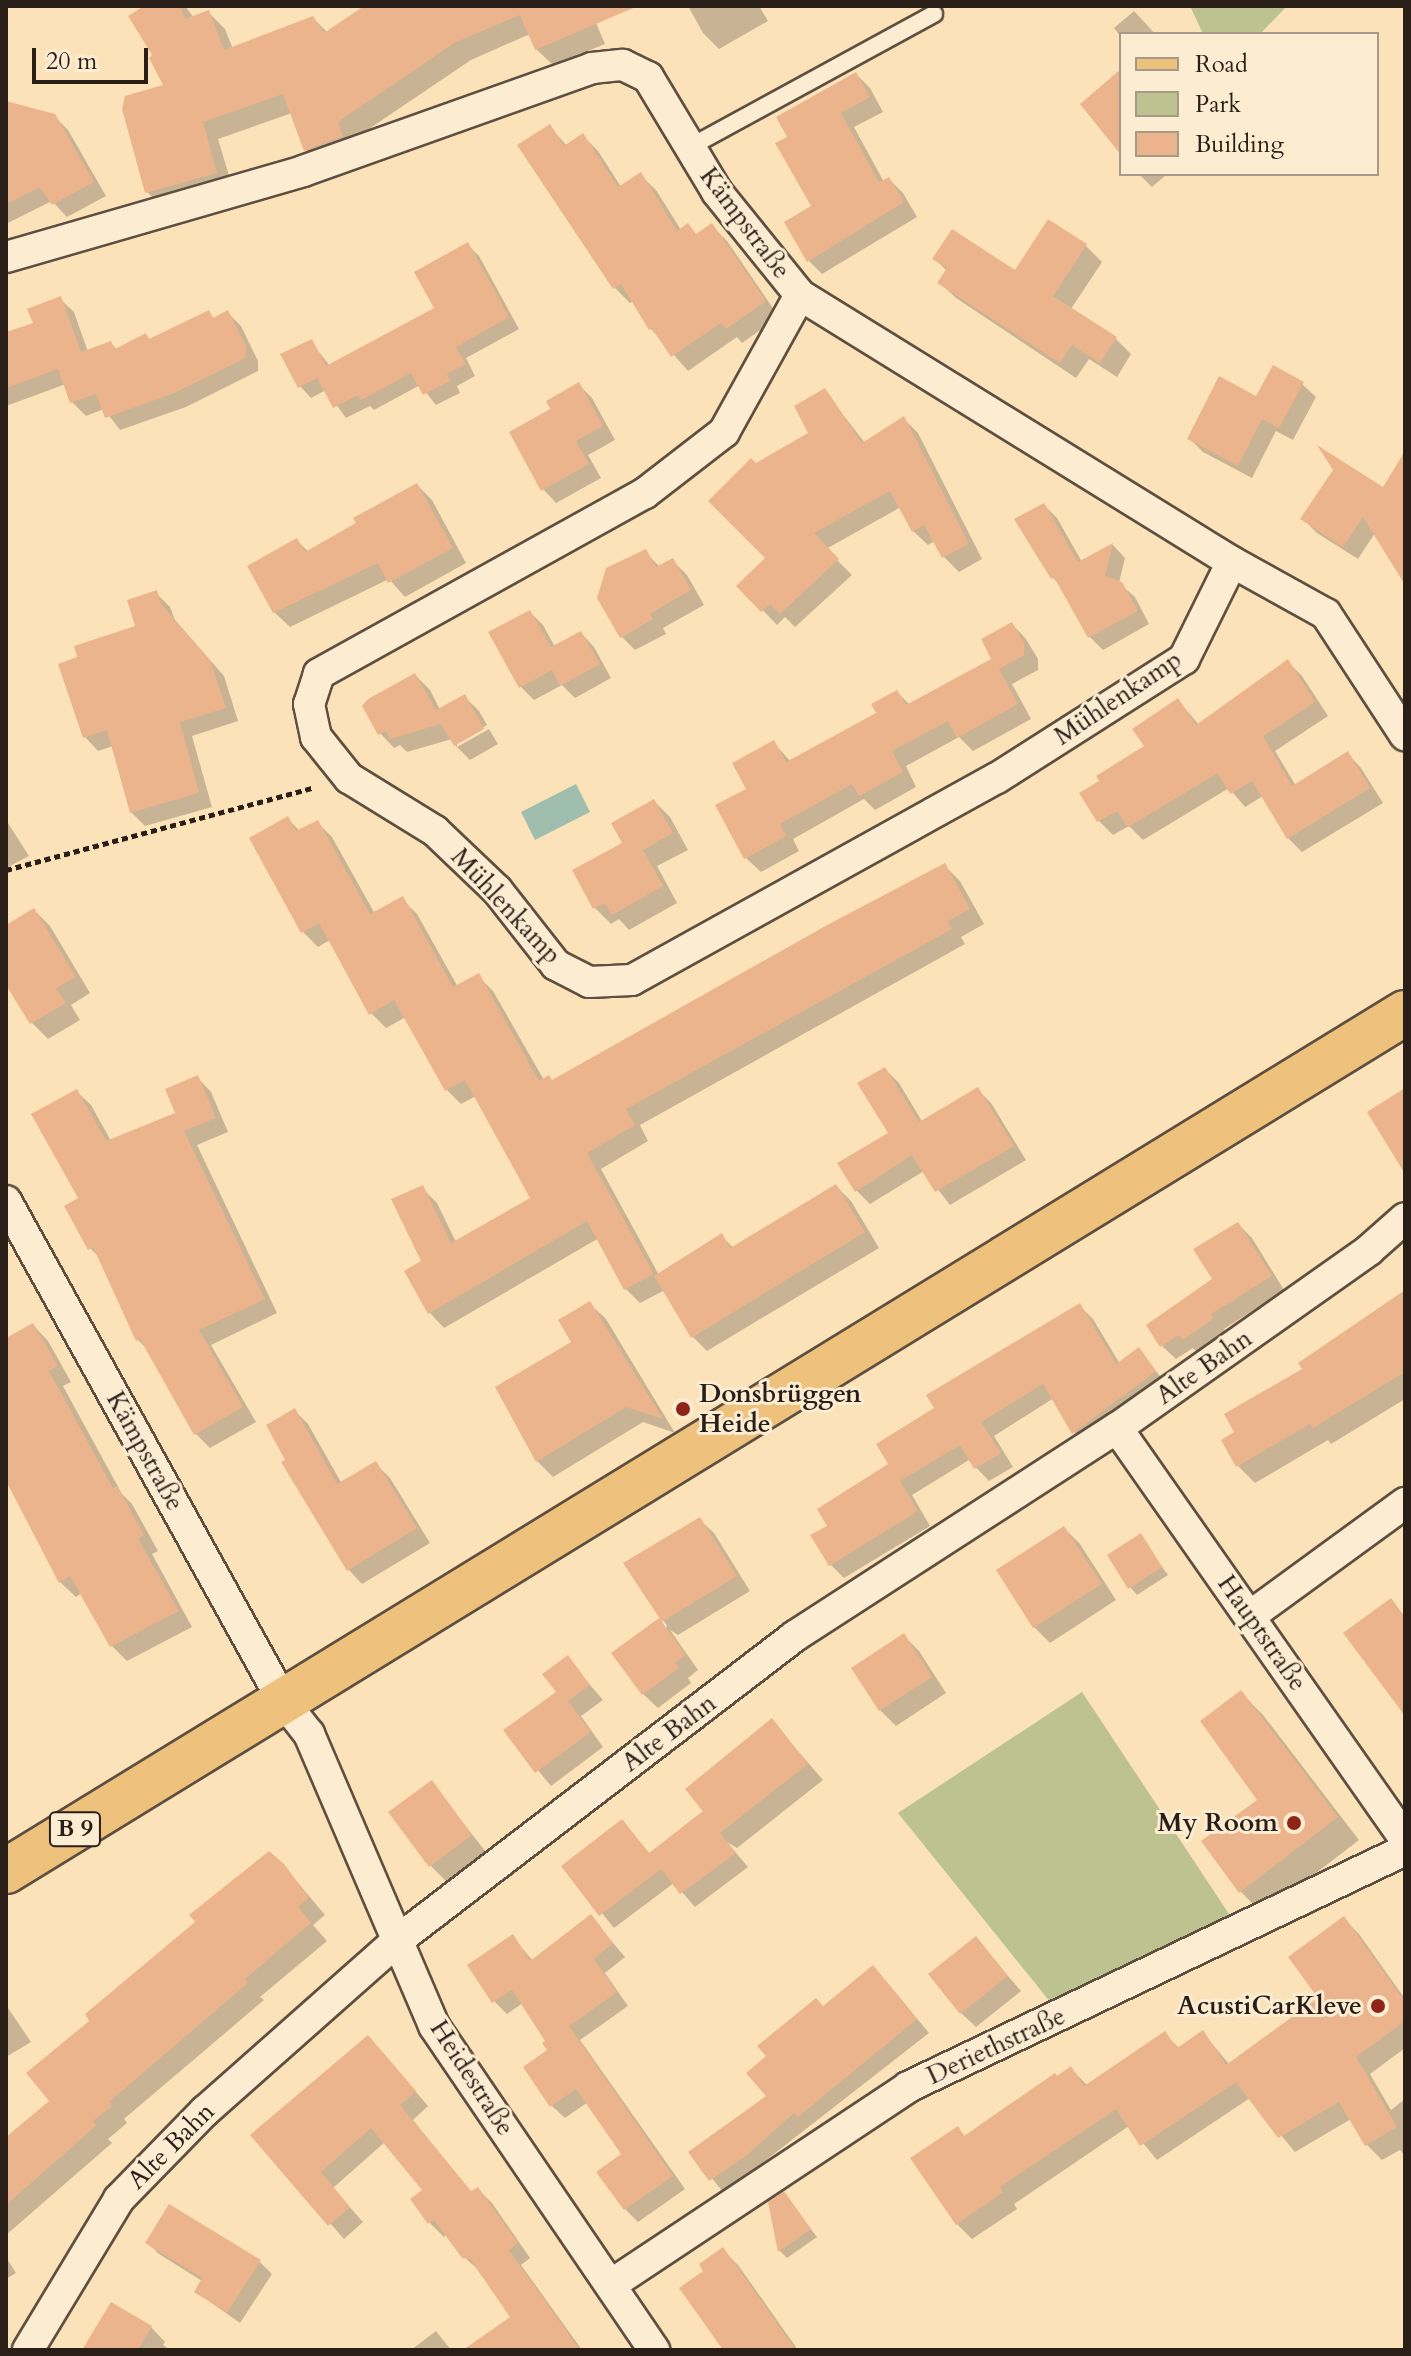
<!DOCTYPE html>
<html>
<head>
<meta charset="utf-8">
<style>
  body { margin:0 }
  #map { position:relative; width:1411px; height:2356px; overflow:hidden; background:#fbe2b9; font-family:Cardo,serif }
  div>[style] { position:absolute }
  .green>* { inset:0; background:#bdc390 }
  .water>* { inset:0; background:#9fbeae }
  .shadow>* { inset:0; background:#0003 }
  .building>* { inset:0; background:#ebb48d }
  .path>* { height:5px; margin-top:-2.5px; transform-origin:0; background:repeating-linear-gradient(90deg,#2a1e19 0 6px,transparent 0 10px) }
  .roads { filter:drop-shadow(2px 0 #5e4f41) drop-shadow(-2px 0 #5e4f41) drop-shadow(0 2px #5e4f41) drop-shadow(0 -2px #5e4f41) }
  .service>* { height:16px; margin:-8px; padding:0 8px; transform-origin:8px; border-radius:8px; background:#fcecd2 }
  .minor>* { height:30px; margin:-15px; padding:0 15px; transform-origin:15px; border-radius:15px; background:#fcecd2 }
  .primary>* { height:44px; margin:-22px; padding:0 22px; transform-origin:22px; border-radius:22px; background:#eec17c }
  .dots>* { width:22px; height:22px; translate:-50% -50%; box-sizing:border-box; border:4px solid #fcecd2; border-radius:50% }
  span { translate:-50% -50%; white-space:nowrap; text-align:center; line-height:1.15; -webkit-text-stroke:6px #fcecd2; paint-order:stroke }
  .shield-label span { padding:2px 6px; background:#fcecd2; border:2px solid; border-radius:6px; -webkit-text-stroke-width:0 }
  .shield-label { font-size:24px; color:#2a1e19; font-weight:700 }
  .street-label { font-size:26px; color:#2a1e19 }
  .poi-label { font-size:26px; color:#2a1e19; font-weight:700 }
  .left { translate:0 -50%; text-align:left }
  .right { translate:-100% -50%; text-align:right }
  .frame { position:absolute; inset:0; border:8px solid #2a1e19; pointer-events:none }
  .legend { position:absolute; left:1119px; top:32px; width:260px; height:144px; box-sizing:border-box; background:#fcecd2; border:2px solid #a89a88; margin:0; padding:10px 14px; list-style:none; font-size:24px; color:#2a1e19 }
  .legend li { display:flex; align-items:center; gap:16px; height:40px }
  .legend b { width:40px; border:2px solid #a89a88 }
  .scale { position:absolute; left:32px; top:48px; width:116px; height:36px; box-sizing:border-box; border:4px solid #2a1e19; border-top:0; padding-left:10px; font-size:24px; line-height:28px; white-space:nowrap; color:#2a1e19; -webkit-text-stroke:6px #fcecd2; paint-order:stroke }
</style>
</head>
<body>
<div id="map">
  <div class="green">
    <i style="clip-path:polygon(1190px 6px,1287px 6px,1260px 34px,1203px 34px)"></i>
    <i style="clip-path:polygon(1082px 1692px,1231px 1917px,1051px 2003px,898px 1813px)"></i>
  </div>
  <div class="water">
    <i style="clip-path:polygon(576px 784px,590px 812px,535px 840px,521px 812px)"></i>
  </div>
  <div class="shadow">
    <i style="clip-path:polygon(153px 6px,185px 6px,194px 18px,208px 12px,225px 29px,233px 49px,313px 18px,328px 33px,367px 6px,589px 6px,605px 44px,553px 65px,536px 49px,530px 34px,471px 60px,354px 139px,323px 166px,306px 150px,292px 113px,218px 139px,233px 189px,164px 208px,147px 192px,165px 86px,155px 55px)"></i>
    <i style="clip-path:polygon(688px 6px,759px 6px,768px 21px,719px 49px,703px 33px)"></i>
    <i style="clip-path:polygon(1134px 11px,1148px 26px,1155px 34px,1121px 34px,1121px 37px,1114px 28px)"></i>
    <i style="clip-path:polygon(856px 74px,870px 88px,883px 112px,854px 127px,884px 182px,889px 179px,903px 193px,917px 217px,822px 274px,808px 260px,814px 207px,789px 137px)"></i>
    <i style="clip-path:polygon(6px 103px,54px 116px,68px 130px,106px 196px,67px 217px,52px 201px,6px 224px)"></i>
    <i style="clip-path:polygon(550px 127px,567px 146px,583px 136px,598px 151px,621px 187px,640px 175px,656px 190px,681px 230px,697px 235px,712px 226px,727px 241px,779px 317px,742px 343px,737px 337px,688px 371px,651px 329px,633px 301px,630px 303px,615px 288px,520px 146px)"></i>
    <i style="clip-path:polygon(1139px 174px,1167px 174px,1152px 187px)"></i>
    <i style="clip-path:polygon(1049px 222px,1086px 246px,1102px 262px,1071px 309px,1115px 338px,1131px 354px,1117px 377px,1089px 359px,1076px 378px,956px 298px,940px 283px,947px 271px,935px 259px,1015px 273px)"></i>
    <i style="clip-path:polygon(468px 245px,479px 256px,519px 329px,466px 358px,475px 376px,457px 386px,460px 393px,436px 405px,420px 385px,374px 410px,370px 406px,346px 418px,326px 390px,311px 398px,300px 386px,311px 342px,330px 366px,437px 308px)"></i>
    <i style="clip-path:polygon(60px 299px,74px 312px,88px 352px,111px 343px,117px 350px,146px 335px,151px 341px,208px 313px,215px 319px,228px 313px,241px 326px,258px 361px,258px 371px,186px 407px,120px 430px,104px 409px,86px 416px,72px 402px,66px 384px,6px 406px,6px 334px,35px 324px)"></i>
    <i style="clip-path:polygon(578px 384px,592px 398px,615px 440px,588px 455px,601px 478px,556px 503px,543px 489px,553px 410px)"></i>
    <i style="clip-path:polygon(1302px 384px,1316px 397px,1293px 440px,1276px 431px,1252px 478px,1203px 452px,1189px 438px,1257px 399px)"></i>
    <i style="clip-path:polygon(824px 390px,865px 443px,904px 419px,918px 433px,982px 559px,959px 572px,944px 557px,935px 541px,928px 545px,913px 531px,901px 507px,826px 549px,852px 575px,795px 627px,785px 617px,777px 625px,739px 586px,767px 558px,756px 465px,811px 434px)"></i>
    <i style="clip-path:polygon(417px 485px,432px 500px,466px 563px,405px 597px,389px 579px,290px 627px,274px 612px,296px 540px,309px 552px)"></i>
    <i style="clip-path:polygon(1405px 487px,1405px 581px,1375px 533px,1358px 559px,1317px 533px,1303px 519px,1384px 490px)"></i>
    <i style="clip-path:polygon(1044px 505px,1057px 518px,1082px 562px,1113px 545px,1125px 558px,1119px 583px,1135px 597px,1149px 624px,1103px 650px,1090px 637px,1062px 587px,1053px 578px)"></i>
    <i style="clip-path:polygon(645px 552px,659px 566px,673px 561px,687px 575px,704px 605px,663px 628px,666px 634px,635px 650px,621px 636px)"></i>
    <i style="clip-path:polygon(156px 593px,170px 607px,175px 620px,224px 676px,238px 721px,192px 736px,212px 807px,145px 826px,131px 812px,113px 746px,98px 751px,85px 737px)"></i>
    <i style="clip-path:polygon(530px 612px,543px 625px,555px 647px,581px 633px,594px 647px,611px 678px,575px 698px,562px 685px,534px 700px,521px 687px)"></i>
    <i style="clip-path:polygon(1012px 624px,1026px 639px,1038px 659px,1038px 670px,1012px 684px,1031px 719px,973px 751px,959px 737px,906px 766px,916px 787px,875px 810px,864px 799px,793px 839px,799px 851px,761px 872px,746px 858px,748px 789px,774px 743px,791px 762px,878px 714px,897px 692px,910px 705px,994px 659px)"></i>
    <i style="clip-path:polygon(1288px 662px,1302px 676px,1328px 716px,1275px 751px,1296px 786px,1348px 754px,1361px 768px,1383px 803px,1302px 852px,1288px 838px,1263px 796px,1245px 807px,1229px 788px,1143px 840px,1129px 826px,1113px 835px,1099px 821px,1101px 782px,1147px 747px,1178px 700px,1199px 725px)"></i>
    <i style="clip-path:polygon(415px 675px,430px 690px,440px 710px,465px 697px,479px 711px,487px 725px,457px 742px,457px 747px,489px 729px,498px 744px,470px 760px,455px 745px,452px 739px,407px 752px,400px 745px,394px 748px,380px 733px)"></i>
    <i style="clip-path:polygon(654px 801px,670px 817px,688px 850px,657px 866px,677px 903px,629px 930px,619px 919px,611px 924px,595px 908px)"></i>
    <i style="clip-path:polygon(288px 819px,300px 831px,317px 822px,332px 837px,375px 914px,402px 899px,417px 914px,458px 987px,478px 976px,493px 991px,544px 1080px,553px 1082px,945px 866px,960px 881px,984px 924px,961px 937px,965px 944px,640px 1125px,648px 1141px,601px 1169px,659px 1275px,721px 1236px,734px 1248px,836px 1186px,851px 1201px,879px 1248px,707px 1351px,692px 1336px,665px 1290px,640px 1303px,625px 1288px,599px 1238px,444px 1328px,430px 1313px,423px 1262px,422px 1188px,437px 1203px,456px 1242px,532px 1198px,476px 1096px,461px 1104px,446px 1089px,406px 1017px,386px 1028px,371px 1013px,330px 940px,318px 947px,303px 932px)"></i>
    <i style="clip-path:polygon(6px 820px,29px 856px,6px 868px)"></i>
    <i style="clip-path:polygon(34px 910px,50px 926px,90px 993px,71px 1005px,80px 1020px,48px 1039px,32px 1023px,6px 981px,6px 927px)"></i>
    <i style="clip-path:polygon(885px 1069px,899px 1083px,923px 1123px,977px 1089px,991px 1103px,1026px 1160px,950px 1205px,924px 1171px,870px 1204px,856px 1190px,891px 1134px)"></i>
    <i style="clip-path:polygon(197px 1077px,211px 1092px,228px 1132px,197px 1145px,277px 1313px,211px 1345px,256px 1422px,210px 1448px,196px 1434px,150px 1352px,138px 1340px,100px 1258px,90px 1248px,81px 1199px,76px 1091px,91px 1105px,111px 1141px,177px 1114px)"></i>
    <i style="clip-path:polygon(1238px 1224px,1252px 1238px,1284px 1290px,1224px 1329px,1226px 1333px,1198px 1353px,1193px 1348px,1176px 1359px,1162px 1346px,1214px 1280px)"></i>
    <i style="clip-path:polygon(1405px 1293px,1405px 1399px,1331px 1444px,1328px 1440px,1255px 1483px,1238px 1466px,1224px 1441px,1237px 1433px,1305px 1369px,1369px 1320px,1367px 1316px)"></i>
    <i style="clip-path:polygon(590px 1304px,606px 1319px,675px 1433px,643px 1422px,553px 1477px,537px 1461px,574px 1342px)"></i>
    <i style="clip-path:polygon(1079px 1305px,1093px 1319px,1120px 1364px,1139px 1350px,1168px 1386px,1087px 1446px,1074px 1432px,1054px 1398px,994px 1436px,1013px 1467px,989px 1481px,969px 1460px,912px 1495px,930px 1526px,844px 1578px,830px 1564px,830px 1526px,891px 1465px,937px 1409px)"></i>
    <i style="clip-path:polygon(33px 1325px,48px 1341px,71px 1382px,63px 1386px,122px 1494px,132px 1504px,158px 1551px,152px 1554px,192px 1627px,127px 1661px,112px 1646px,82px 1593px,76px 1597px,60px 1582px,6px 1479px,6px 1340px)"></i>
    <i style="clip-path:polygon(294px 1410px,308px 1424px,342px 1484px,376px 1464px,390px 1478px,430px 1543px,362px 1584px,349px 1570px,283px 1463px,288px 1460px)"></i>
    <i style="clip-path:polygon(699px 1519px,714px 1533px,750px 1591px,678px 1635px,670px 1630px,698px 1670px,688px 1678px,691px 1683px,658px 1708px,643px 1694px,667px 1626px,626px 1564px)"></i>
    <i style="clip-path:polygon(1064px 1528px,1080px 1544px,1116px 1600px,1050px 1643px,1034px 1627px)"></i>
    <i style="clip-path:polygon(1140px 1536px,1168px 1575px,1137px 1595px,1130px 1587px)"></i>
    <i style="clip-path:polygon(903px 1635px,919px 1651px,946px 1693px,896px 1726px,880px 1710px)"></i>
    <i style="clip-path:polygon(567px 1658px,603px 1700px,581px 1716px,603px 1747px,551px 1786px,506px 1731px,558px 1692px)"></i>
    <i style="clip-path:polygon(1241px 1693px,1263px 1715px,1359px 1840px,1263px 1914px,1241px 1892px,1204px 1841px,1260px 1800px)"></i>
    <i style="clip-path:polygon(772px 1721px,823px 1780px,737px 1848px,727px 1842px,748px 1867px,695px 1907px,674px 1883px,614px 1928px,564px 1866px,622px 1822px,650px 1854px,702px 1814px)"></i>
    <i style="clip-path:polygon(431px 1782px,486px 1852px,446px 1881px,430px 1865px)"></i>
    <i style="clip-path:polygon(283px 1865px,325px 1915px,313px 1925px,327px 1941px,260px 1997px,264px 2000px,124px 2119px,127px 2123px,108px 2139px,112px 2143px,6px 2235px,6px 2139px,52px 2101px)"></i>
    <i style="clip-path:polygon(591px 1917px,625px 1957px,605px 1973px,628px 2006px,580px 2040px,685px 2189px,638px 2222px,625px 2209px,624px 2154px,588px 2102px,565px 2118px,552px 2106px,548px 2042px,523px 2003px,507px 2014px,494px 2001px,513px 1937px,533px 1961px)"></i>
    <i style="clip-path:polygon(1344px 1919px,1359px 1934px,1405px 1999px,1405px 2048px,1370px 2074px,1391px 2110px,1405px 2099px,1405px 2156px,1400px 2150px,1382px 2160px,1367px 2145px,1351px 2119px,1295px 2152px,1250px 2098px,1157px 2160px,1129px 2126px,1014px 2204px,1017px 2209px,972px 2239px,957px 2224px,957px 2129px,966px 2137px,1071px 2069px,1088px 2086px,1165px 2034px,1180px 2049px,1203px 2033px,1230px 2065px,1321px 1999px)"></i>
    <i style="clip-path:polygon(976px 1939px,1021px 1991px,976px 2027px,961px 2013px)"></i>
    <i style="clip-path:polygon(886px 1981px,929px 2033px,724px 2193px,691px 2153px,768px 2097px,823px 2008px)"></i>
    <i style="clip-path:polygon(6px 2005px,31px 2042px,6px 2057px)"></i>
    <i style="clip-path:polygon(382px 2052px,428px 2106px,413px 2120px,472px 2193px,478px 2189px,492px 2203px,530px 2258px,521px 2265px,582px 2350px,494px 2350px,513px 2318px,481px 2272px,464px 2257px,447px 2234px,444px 2237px,430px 2223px,425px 2191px,385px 2142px,333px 2188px,363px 2222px,344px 2239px,253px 2135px)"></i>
    <i style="clip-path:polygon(784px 2194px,817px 2237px,787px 2258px,780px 2251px,770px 2203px)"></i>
    <i style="clip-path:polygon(147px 2242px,260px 2262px,272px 2274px,240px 2323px,196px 2292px,202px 2281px,159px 2254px)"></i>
    <i style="clip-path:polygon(723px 2250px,738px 2265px,798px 2350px,725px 2350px,706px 2271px)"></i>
    <i style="clip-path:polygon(6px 2257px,16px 2273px,6px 2279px)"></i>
    <i style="clip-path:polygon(151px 2327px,165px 2342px,163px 2345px,171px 2350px,86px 2350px)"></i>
    <i style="clip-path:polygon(436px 2331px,451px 2350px,411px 2350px)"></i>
  </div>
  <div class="building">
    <i style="clip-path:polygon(144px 6px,180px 6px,185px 19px,209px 10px,224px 50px,313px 16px,324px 33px,364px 6px,638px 6px,535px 50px,520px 15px,454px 43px,338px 122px,343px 136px,304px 151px,283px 94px,203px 122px,217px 173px,145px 193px,122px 109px,125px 96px,163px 85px,149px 58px,152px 55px,128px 16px)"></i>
    <i style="clip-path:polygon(1121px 69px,1121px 155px,1080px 104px)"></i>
    <i style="clip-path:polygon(856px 72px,870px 97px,841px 113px,879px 182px,889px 177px,904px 202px,807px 262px,784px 222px,811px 206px,775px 143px,787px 137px,776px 117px)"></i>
    <i style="clip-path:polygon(6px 101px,55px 114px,94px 182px,52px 205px,40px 187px,6px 204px)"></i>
    <i style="clip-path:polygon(550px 124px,564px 146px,583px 133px,618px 187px,641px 172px,677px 231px,688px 223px,696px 234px,712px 223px,766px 301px,726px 329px,721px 323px,671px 357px,652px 328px,649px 330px,621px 284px,613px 289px,517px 145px)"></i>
    <i style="clip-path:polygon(1048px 219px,1087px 244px,1053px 296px,1117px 337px,1100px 363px,1072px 345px,1060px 363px,937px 283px,947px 268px,932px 259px,952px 229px,1015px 270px)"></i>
    <i style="clip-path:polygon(468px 242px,509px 317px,456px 347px,466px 364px,447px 374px,450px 381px,423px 395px,411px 373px,361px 400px,358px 395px,333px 408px,317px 378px,298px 388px,280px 354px,312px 339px,326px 366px,434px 308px,414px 272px)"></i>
    <i style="clip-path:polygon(61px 296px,81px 352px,111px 341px,115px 349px,146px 333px,149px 339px,209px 310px,213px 318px,228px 310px,246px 346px,246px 358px,172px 394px,105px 418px,96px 394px,70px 403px,58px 369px,6px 388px,6px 332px,33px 323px,27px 309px)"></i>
    <i style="clip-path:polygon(1273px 365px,1304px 382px,1279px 428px,1262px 419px,1238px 466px,1187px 439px,1219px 376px,1256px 396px)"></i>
    <i style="clip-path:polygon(579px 382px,603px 426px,576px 441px,589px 464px,541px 491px,509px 432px,550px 409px,546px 401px)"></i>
    <i style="clip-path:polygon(825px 388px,862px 443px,904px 416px,969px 544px,942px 558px,924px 525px,912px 532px,890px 491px,814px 533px,839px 559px,780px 614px,770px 604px,761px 612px,736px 586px,765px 558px,708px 501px,751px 458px,756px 463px,808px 433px,794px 406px)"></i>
    <i style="clip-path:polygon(1317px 445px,1383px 487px,1405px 451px,1405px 585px,1363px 517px,1343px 547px,1300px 519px,1333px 470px)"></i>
    <i style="clip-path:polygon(417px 483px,453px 548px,388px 583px,378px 563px,273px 613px,247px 566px,297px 538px,305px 552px,356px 523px,353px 518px)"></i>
    <i style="clip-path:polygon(1044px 503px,1078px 562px,1113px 543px,1105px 576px,1122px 582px,1138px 611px,1088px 638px,1054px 577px,1051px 579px,1014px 519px)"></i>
    <i style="clip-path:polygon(646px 549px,656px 567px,673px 558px,691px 590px,650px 614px,653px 619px,620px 638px,597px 598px,606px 568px)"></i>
    <i style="clip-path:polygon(157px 590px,161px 604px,210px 660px,226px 708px,180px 722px,199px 793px,130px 813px,107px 730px,83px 738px,58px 664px,77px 657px,74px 646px,135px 626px,127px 600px)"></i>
    <i style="clip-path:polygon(530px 610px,551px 647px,581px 631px,600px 664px,560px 686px,552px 670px,519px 688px,488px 632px)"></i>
    <i style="clip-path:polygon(1012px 622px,1024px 643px,1024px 655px,999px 669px,1018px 704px,957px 738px,948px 721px,892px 751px,903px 772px,859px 796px,852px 784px,780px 824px,786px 836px,744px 859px,715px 805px,746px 789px,732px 763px,774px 740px,786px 762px,876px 713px,871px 704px,897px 690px,906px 705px,991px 659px,981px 639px)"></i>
    <i style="clip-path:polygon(1288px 659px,1315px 702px,1263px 736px,1292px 786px,1348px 751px,1370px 788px,1287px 839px,1252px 781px,1230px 794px,1218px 773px,1128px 827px,1117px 811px,1097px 822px,1079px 793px,1099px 781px,1096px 776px,1144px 746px,1132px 729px,1178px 698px,1196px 725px)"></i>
    <i style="clip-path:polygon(415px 673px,436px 710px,465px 694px,484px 729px,454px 746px,441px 724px,390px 739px,386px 731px,378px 735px,362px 706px,368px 699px)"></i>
    <i style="clip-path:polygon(654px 799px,673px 833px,643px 850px,663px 886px,612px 915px,605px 903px,593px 909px,572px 870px,622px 843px,611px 823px)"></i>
    <i style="clip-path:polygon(288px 816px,296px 831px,318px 820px,370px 914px,403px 896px,453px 987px,479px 973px,539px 1081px,549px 1075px,552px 1080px,829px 924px,945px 863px,970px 909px,948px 921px,952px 929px,626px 1109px,635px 1125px,587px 1153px,654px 1274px,624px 1290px,587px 1221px,428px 1314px,404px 1271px,421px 1261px,391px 1199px,423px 1185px,451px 1243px,530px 1198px,465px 1080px,445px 1091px,394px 1000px,369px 1015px,319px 923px,301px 933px,249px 838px)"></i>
    <i style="clip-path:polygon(34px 908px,76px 977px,56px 988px,66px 1003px,30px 1024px,6px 985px,6px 925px)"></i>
    <i style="clip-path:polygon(885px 1067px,919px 1122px,978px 1087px,1014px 1146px,935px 1192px,912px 1155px,855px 1192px,837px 1163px,888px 1133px,857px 1083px)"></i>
    <i style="clip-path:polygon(198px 1075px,216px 1118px,184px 1131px,265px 1299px,199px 1330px,243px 1407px,194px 1435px,140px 1339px,136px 1341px,93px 1247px,88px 1250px,64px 1206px,78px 1198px,31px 1114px,77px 1089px,106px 1141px,175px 1113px,165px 1089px)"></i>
    <i style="clip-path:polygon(1405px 1088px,1405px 1174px,1367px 1112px)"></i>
    <i style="clip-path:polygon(836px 1184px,865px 1232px,691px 1338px,654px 1276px,722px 1233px,730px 1248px)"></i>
    <i style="clip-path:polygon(1238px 1222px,1272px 1276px,1211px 1314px,1214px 1318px,1183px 1340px,1179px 1335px,1160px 1347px,1146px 1325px,1212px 1279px,1193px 1249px)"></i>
    <i style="clip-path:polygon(1405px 1290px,1405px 1372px,1313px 1428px,1310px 1424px,1236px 1467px,1221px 1440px,1234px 1432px,1224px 1414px,1302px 1369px,1298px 1363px)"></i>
    <i style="clip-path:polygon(590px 1301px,663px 1419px,626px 1407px,536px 1462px,495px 1387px,571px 1342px,558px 1320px)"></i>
    <i style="clip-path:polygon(1080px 1303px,1116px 1364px,1139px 1347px,1156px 1371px,1072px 1434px,1043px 1384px,981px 1422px,1001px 1453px,974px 1469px,960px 1445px,900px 1481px,918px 1511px,829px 1566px,810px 1535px,827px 1526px,817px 1509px,888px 1464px,876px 1444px,934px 1408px,926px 1395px)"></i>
    <i style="clip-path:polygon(33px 1323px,58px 1366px,49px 1371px,113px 1488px,117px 1486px,144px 1535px,138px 1539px,179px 1611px,110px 1647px,70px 1576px,59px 1583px,6px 1481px,6px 1338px)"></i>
    <i style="clip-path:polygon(295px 1408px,337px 1484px,376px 1461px,417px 1528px,347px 1571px,281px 1462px,285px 1460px,266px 1425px)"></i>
    <i style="clip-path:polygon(700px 1517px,737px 1576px,662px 1622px,623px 1563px)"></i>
    <i style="clip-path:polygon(1064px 1526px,1102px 1584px,1033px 1628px,996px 1570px)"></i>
    <i style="clip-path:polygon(1141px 1533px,1162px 1567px,1128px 1589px,1107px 1555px)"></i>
    <i style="clip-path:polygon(1391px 1598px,1405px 1617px,1405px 1716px,1343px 1633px)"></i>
    <i style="clip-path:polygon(659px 1618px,686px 1655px,675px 1663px,679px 1668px,642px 1695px,611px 1653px)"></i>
    <i style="clip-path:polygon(904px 1633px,932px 1677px,879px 1711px,851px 1668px)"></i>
    <i style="clip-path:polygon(568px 1655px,590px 1685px,568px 1701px,591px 1732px,535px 1773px,503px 1730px,556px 1692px,542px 1674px)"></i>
    <i style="clip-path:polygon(1241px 1690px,1338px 1817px,1239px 1893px,1201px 1841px,1257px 1800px,1200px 1721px)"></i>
    <i style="clip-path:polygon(772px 1718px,808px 1764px,720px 1833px,685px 1789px)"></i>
    <i style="clip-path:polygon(432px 1780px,472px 1835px,429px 1867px,388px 1812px)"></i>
    <i style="clip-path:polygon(703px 1811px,736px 1853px,680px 1894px,661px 1869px,599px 1916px,561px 1866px,622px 1819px,649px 1853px)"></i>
    <i style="clip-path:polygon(269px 1851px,284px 1864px,309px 1898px,298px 1907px,311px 1923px,245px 1979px,248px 1983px,109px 2102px,112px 2106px,93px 2121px,97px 2125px,6px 2205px,6px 2137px,49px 2101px,26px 2073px,89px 2021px,85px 2014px,195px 1922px,189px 1915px)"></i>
    <i style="clip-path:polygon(591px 1914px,613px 1943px,594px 1959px,617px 1992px,569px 2026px,673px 2176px,624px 2210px,596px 2172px,621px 2154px,576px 2089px,550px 2107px,523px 2067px,547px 2050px,542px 2043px,545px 2041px,512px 1990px,492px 2003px,467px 1965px,513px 1934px,530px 1961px)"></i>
    <i style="clip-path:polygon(1344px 1916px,1405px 2002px,1405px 2021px,1356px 2057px,1397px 2127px,1365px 2146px,1339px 2102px,1278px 2138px,1236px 2082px,1140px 2146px,1116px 2109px,1000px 2187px,1003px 2192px,956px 2225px,910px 2158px,958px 2126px,964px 2136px,1055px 2073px,1057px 2076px,1071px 2066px,1084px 2086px,1165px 2031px,1177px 2048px,1203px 2030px,1226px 2065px,1318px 1998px,1288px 1957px)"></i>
    <i style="clip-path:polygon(976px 1936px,1008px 1976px,960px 2014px,928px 1974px)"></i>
    <i style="clip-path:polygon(873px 1965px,917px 2019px,798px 2117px,794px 2113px,746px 2156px,709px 2181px,688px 2152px,766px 2096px,746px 2073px,766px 2056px,757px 2046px,816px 1998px,823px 2006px)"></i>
    <i style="clip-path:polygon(368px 2035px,416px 2091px,400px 2105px,471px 2191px,478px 2187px,518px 2243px,509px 2250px,580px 2350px,463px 2350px,510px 2317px,470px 2259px,462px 2258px,434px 2220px,428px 2224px,410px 2199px,422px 2190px,371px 2128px,321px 2172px,350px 2207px,328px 2226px,250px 2135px)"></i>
    <i style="clip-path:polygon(784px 2191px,811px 2229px,778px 2252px,768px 2202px)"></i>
    <i style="clip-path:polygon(169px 2204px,261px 2260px,227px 2313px,194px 2292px,202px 2278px,145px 2243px)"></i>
    <i style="clip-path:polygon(723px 2247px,763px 2303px,796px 2350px,723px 2350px,679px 2288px,703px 2271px,699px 2264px)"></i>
    <i style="clip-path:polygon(111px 2302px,152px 2326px,138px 2350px,82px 2350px)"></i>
  </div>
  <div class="path">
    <i style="left:6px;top:870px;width:318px;rotate:-15deg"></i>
  </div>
  <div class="roads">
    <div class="service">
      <i style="left:690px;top:147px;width:278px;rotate:-28.6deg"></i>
    </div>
    <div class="minor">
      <i style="left:6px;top:257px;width:309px;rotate:-16.1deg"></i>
      <i style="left:303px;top:171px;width:307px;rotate:-19.6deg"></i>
      <i style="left:592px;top:68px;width:31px;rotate:-6deg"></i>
      <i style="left:623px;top:65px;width:28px;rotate:26deg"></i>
      <i style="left:648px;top:77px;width:134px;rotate:59deg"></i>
      <i style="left:717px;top:192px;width:132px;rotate:51.1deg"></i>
      <i style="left:800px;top:295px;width:508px;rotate:31.72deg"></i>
      <i style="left:1232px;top:562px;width:107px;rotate:29deg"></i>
      <i style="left:1326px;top:614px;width:145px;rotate:56.9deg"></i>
      <i style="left:800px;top:295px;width:157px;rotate:119deg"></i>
      <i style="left:724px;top:432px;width:100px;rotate:142.3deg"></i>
      <i style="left:645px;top:493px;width:373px;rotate:151deg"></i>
      <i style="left:319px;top:674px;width:32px;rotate:108deg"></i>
      <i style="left:309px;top:704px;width:34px;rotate:78deg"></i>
      <i style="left:316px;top:737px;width:53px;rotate:51.2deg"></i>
      <i style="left:349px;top:778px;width:101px;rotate:31.6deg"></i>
      <i style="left:435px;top:831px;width:86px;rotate:43.6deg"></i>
      <i style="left:497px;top:890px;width:95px;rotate:51.8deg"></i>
      <i style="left:556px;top:965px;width:37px;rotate:27deg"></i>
      <i style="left:589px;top:982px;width:43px;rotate:-2.7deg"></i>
      <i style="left:632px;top:980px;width:417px;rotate:-29deg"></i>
      <i style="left:997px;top:778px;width:222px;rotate:-32.5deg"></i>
      <i style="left:1184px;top:659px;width:108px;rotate:-63.7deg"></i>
      <i style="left:6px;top:1201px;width:572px;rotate:61.01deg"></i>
      <i style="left:283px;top:1701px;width:42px;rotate:51.8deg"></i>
      <i style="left:309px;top:1734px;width:318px;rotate:66.8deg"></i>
      <i style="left:434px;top:2026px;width:392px;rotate:55.8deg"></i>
      <i style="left:1117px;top:1428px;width:502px;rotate:54.98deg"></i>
      <i style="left:1250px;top:1616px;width:192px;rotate:-36.1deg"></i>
      <i style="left:612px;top:2284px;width:356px;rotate:-33.6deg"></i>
      <i style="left:908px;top:2087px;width:551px;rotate:-25.49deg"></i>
      <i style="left:28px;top:2350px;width:176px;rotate:-58.9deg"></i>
      <i style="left:119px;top:2199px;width:123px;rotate:-45.7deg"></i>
      <i style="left:205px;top:2111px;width:258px;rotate:-41.5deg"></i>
      <i style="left:398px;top:1940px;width:500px;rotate:-37.44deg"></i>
      <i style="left:795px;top:1636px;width:383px;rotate:-32.9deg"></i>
      <i style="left:1117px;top:1428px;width:309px;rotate:-35.2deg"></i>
      <i style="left:1369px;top:1250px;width:48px;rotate:-41.6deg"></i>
    </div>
    <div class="primary">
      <i style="left:6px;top:1871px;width:1641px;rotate:-31.52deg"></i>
    </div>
  </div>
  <div class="dots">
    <i style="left:683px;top:1409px;background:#8f2418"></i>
    <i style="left:1294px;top:1823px;background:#8f2418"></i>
    <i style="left:1378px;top:2006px;background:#8f2418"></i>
  </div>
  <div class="shield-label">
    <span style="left:75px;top:1829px">B 9</span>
  </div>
  <div class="street-label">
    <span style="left:745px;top:223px;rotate:53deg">Kämpstraße</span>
    <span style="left:1118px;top:698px;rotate:-34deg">Mühlenkamp</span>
    <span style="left:506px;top:906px;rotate:47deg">Mühlenkamp</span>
    <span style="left:1204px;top:1367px;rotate:-35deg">Alte Bahn</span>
    <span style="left:145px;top:1451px;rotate:61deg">Kämpstraße</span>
    <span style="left:1262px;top:1633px;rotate:55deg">Hauptstraße</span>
    <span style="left:669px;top:1733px;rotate:-37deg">Alte Bahn</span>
    <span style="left:996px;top:2046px;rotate:-25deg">Deriethstraße</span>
    <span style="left:472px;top:2078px;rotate:57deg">Heidestraße</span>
    <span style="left:171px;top:2146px;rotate:-45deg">Alte Bahn</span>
  </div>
  <div class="poi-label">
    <span class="left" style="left:699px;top:1409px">Donsbrüggen<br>Heide</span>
    <span class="right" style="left:1278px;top:1823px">My Room</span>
    <span class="right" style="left:1362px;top:2006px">AcustiCarKleve</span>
  </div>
  <div class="frame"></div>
  <ul class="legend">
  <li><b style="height:10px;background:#eec17c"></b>Road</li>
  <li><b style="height:22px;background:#bdc390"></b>Park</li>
  <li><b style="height:22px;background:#ebb48d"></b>Building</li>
  </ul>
  <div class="scale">20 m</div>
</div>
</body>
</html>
